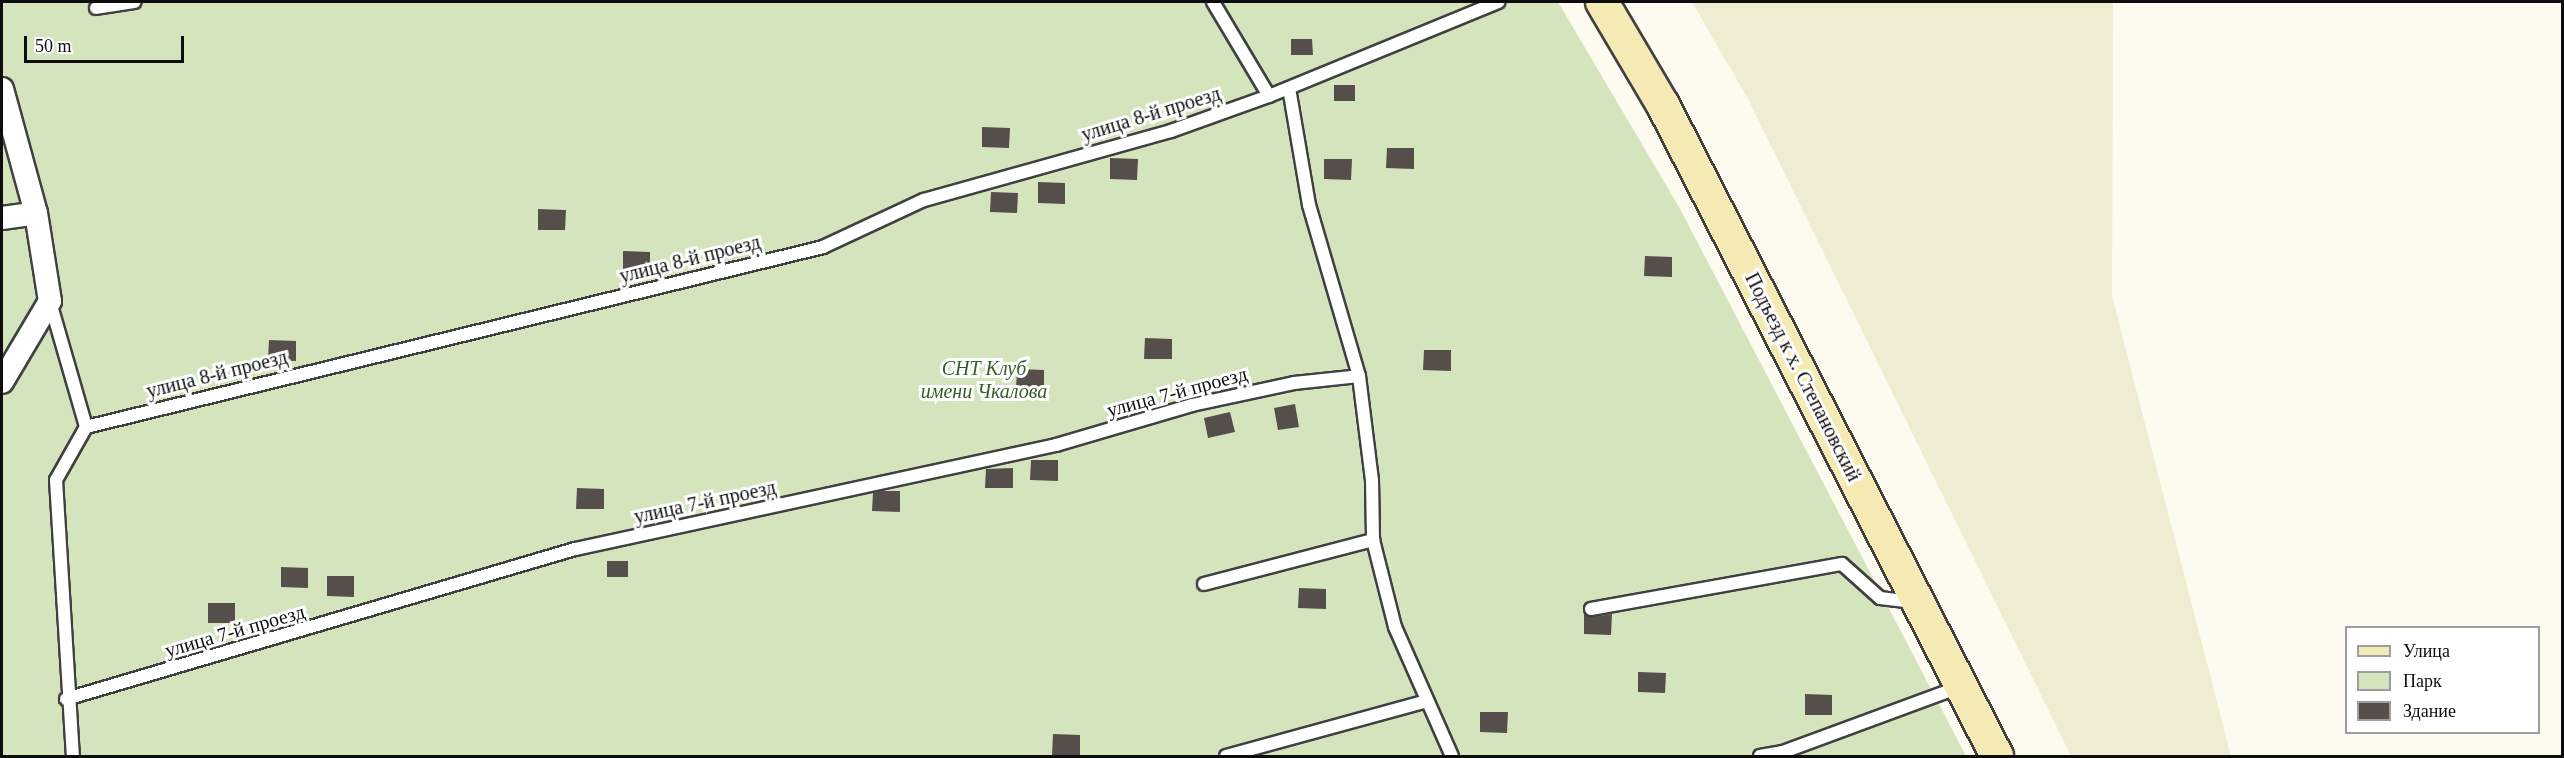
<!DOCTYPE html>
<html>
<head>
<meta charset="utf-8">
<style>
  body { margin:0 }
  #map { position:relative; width:2564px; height:758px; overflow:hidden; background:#fdfaf0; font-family:"Times New Roman",serif }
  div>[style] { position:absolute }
  .farmland>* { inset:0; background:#f0ecd2 }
  .green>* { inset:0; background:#d4e4bd }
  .building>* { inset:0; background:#554e4b }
  .roads { filter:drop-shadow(2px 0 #404040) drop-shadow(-2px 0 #404040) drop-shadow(0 2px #404040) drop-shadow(0 -2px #404040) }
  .lane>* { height:12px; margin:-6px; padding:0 6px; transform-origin:6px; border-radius:6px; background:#fff }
  .street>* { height:22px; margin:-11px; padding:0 11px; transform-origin:11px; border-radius:11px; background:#fff }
  .secondary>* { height:32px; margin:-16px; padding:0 16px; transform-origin:16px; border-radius:16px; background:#f5eab3 }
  span { translate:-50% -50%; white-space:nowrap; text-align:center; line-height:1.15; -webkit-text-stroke:6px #fff; paint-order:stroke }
  .street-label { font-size:20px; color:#0d0d0d }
  .park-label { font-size:20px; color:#355d25; font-style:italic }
  .frame { position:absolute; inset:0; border:3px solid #0d0d0d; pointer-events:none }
  .legend { position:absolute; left:2345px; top:626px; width:195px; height:108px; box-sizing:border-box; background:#fff; border:2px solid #9e9e9e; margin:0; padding:8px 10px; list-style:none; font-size:18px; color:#0d0d0d }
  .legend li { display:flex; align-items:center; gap:12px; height:30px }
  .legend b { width:30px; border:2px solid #9e9e9e }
  .scale { position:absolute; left:24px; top:36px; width:160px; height:27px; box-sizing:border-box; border:3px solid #0d0d0d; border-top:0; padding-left:8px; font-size:18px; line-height:21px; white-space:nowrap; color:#0d0d0d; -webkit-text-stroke:4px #fff; paint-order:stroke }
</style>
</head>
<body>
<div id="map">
  <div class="farmland">
    <i style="clip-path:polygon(1692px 2px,2113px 2px,2112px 296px,2231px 756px,2071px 756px,1747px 97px)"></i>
  </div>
  <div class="green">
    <i style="clip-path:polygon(2px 2px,1558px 2px,1679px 207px,1966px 756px,2px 756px)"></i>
  </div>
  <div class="building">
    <i style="clip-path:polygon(1291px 39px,1312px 39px,1313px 55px,1291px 55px)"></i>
    <i style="clip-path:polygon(1334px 85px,1355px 85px,1355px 101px,1334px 101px)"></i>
    <i style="clip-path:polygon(982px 127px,1010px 128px,1009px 148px,982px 147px)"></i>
    <i style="clip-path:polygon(1387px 148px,1414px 148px,1414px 169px,1386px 168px)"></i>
    <i style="clip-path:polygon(1110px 158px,1138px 159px,1137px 180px,1110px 179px)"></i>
    <i style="clip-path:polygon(1324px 159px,1352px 159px,1351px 180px,1324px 179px)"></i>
    <i style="clip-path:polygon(1038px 182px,1065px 183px,1065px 204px,1038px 203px)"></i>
    <i style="clip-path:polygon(991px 192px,1018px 193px,1017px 213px,990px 212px)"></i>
    <i style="clip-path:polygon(538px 209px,566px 210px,565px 230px,538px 230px)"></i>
    <i style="clip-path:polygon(623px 251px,650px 252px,650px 272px,623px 272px)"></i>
    <i style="clip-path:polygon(1645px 256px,1672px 257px,1672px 277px,1644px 276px)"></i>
    <i style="clip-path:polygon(1145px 338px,1172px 339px,1172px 359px,1144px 359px)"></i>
    <i style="clip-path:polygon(269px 340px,296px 341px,296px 361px,268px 360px)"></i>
    <i style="clip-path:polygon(1424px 350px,1451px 350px,1451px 371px,1423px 370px)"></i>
    <i style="clip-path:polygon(1017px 369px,1044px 370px,1044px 390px,1016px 390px)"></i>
    <i style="clip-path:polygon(1295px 404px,1299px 427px,1278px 430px,1274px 408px)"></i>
    <i style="clip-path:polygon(1230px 412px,1235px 432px,1208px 438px,1204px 418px)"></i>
    <i style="clip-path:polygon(1031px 460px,1058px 460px,1058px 481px,1030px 480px)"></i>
    <i style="clip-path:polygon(1013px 468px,1013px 488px,985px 488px,986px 469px)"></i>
    <i style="clip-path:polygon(577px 488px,604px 489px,604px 509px,576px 509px)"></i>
    <i style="clip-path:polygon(882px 491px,900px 491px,900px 512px,872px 511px,873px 493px)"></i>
    <i style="clip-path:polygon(607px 561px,628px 561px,628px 577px,607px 577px)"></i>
    <i style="clip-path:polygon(281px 567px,308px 568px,308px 588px,281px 587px)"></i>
    <i style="clip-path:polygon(327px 576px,354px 576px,354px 597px,327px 596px)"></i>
    <i style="clip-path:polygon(1299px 588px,1326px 589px,1326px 609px,1298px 608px)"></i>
    <i style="clip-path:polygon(208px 603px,235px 603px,235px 623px,208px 623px)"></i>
    <i style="clip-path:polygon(1584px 614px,1592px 617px,1612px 614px,1611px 635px,1584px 634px)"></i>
    <i style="clip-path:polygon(1638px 672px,1666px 673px,1665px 693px,1638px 692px)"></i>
    <i style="clip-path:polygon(1805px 694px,1832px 695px,1832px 715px,1805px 715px)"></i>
    <i style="clip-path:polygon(1480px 712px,1508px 712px,1507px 733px,1480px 732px)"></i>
    <i style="clip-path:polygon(1053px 734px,1080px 735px,1080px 755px,1052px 755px)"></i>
  </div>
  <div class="roads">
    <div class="lane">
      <i style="left:1213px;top:2px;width:109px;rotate:59.2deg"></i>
      <i style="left:96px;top:8px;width:39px;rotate:-9deg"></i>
      <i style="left:1289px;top:88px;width:119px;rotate:80.3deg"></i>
      <i style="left:1309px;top:205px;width:178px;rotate:73.7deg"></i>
      <i style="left:1359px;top:376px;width:105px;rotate:82.9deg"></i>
      <i style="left:1372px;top:480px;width:60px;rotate:89deg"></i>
      <i style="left:1373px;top:540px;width:90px;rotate:75.8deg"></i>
      <i style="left:1395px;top:627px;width:141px;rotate:66.2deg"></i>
      <i style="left:50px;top:302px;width:130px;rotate:73.9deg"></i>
      <i style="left:86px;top:427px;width:61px;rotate:119.5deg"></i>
      <i style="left:56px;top:480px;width:277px;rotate:86.5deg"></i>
      <i style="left:86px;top:427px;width:759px;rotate:-13.72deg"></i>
      <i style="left:823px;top:247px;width:111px;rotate:-25deg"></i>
      <i style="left:924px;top:200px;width:256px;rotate:-15.6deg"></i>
      <i style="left:1171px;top:131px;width:104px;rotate:-19.7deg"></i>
      <i style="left:1269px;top:96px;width:248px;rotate:-22.3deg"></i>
      <i style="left:1204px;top:584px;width:175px;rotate:-14.6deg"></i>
      <i style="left:1591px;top:609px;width:255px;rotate:-10.2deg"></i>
      <i style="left:1842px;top:564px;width:51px;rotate:41.8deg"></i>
      <i style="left:1880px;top:598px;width:34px;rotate:7deg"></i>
      <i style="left:66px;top:699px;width:531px;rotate:-16.42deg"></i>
      <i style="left:575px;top:549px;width:492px;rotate:-12.2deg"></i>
      <i style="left:1056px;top:445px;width:142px;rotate:-16.4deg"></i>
      <i style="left:1192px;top:405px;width:104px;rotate:-12.2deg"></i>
      <i style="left:1294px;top:383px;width:65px;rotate:-6.1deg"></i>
      <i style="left:1226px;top:756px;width:208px;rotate:-15.3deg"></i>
      <i style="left:1760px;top:756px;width:23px;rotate:-10deg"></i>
      <i style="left:1783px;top:752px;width:189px;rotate:-20.2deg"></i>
    </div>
    <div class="street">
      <i style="left:2px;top:89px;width:129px;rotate:74.7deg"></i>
      <i style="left:36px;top:213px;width:89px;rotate:81deg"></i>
      <i style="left:50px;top:301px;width:94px;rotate:120.7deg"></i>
      <i style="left:2px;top:218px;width:34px;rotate:-8deg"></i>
    </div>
    <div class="secondary">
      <i style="left:1602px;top:2px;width:120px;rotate:59.4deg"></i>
      <i style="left:1663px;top:105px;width:732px;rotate:62.84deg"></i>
    </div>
  </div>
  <div class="street-label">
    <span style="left:1151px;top:114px;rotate:-17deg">улица 8-й проезд</span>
    <span style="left:690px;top:259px;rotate:-14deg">улица 8-й проезд</span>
    <span style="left:217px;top:374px;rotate:-14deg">улица 8-й проезд</span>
    <span style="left:1803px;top:377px;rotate:63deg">Подъезд к х. Степановский</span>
    <span style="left:1177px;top:392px;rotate:-15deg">улица 7-й проезд</span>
    <span style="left:705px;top:502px;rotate:-12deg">улица 7-й проезд</span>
    <span style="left:235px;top:631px;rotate:-16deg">улица 7-й проезд</span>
  </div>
  <div class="park-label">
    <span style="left:984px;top:380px">СНТ Клуб<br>имени Чкалова</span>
  </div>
  <div class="frame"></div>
  <ul class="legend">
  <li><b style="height:8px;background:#f5eab3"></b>Улица</li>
  <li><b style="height:16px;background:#d4e4bd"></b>Парк</li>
  <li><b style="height:16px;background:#554e4b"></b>Здание</li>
  </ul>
  <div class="scale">50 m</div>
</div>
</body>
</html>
